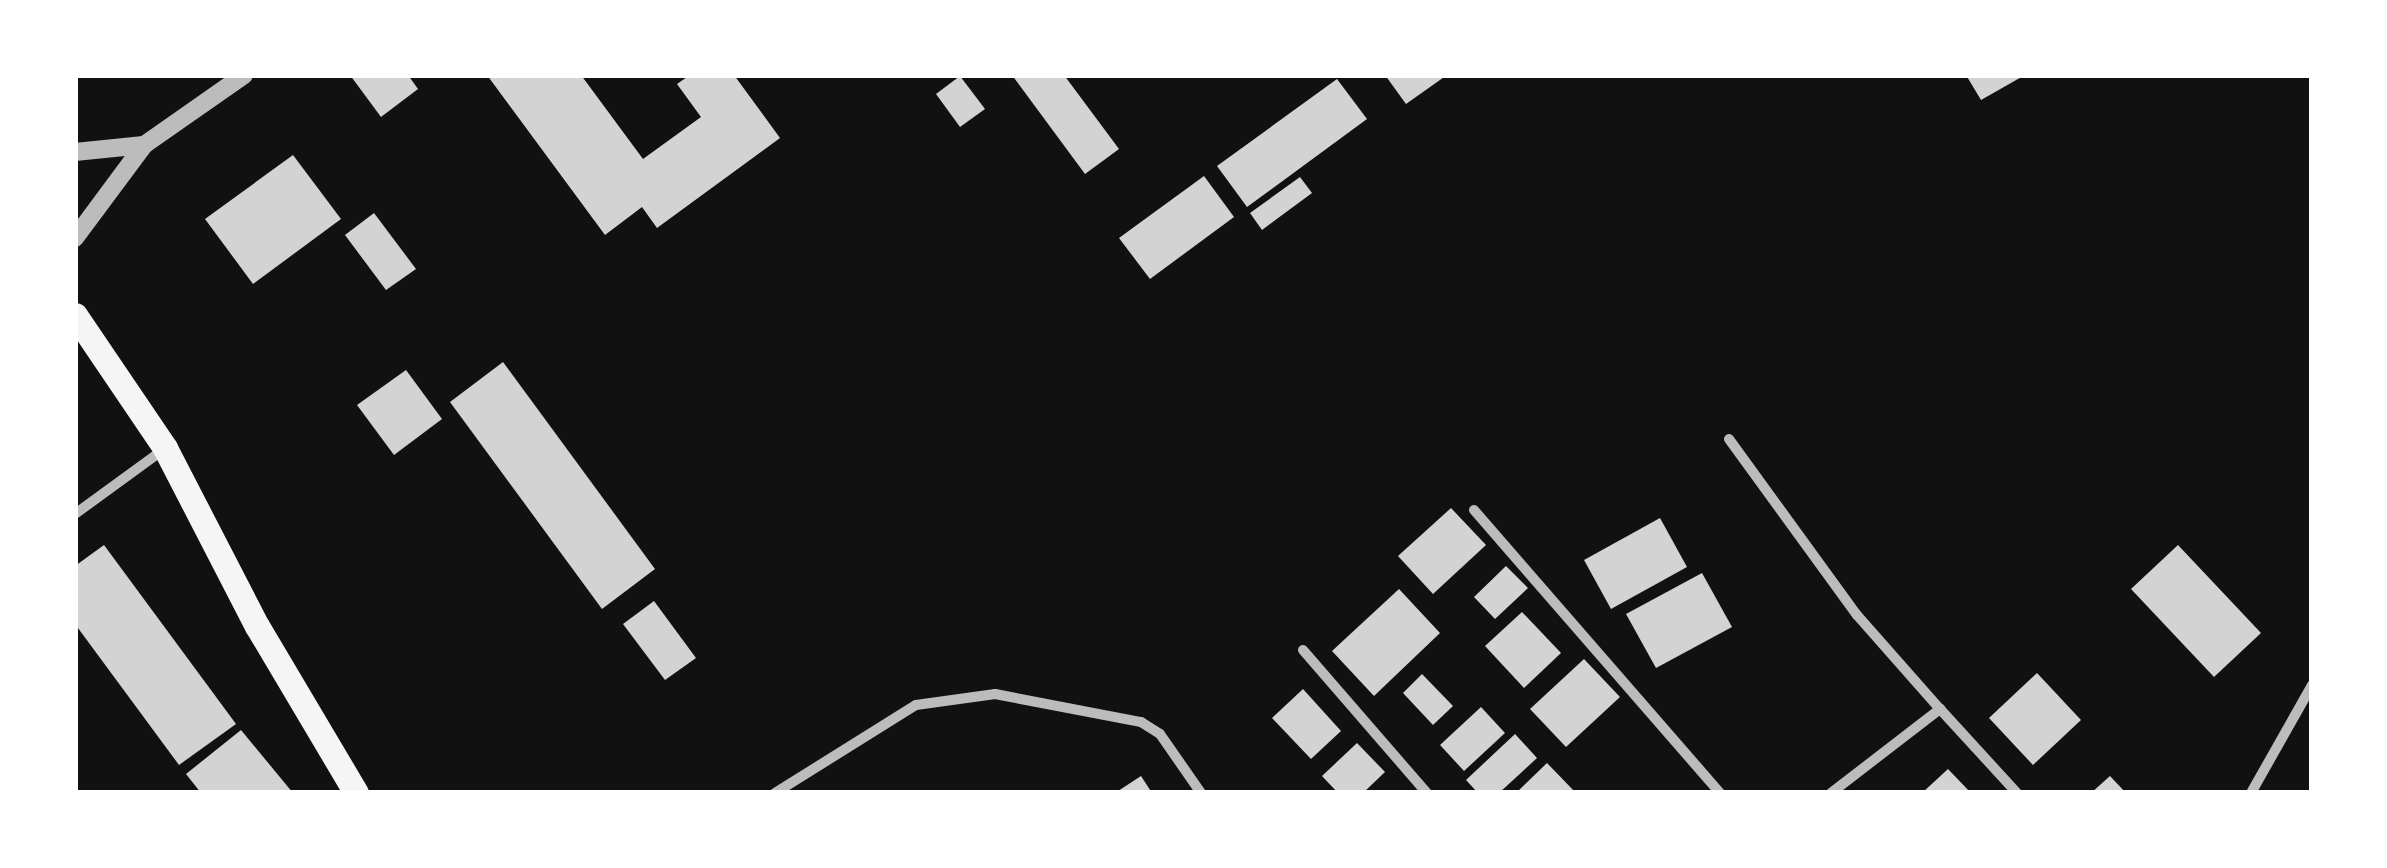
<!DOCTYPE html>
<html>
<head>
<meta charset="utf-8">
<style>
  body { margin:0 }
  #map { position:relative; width:2387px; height:868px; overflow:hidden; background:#111; font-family:"Sofia Sans Condensed",sans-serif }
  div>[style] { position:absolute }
  .building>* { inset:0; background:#d3d3d3 }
  .minor>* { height:10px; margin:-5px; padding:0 5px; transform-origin:5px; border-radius:5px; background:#bcbcbc }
  .tertiary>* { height:18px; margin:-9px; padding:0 9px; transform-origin:9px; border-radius:9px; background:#bcbcbc }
  .primary>* { height:25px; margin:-12.5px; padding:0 12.5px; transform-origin:12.5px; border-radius:12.5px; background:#f5f5f5 }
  span { translate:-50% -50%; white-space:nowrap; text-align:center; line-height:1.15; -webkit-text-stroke:10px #fff; paint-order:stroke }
  .frame { position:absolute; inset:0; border:78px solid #fff; pointer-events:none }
</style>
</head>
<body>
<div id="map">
  <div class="building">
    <i style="clip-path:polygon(350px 75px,408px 75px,418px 89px,381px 117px)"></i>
    <i style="clip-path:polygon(487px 75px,581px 75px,643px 159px,701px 117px,677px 84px,690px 75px,734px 75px,780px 138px,657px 228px,642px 207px,605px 235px)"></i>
    <i style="clip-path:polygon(1012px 75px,1064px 75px,1119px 149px,1085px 174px)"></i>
    <i style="clip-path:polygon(1385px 75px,1447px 75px,1406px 104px)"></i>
    <i style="clip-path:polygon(1966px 75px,2025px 75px,1981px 100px)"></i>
    <i style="clip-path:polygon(960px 76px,985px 109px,960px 127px,936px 94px)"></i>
    <i style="clip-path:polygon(1337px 79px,1367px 119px,1247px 207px,1217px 166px)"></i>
    <i style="clip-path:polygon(293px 155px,341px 219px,253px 284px,205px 219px)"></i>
    <i style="clip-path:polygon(1204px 176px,1234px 217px,1150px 279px,1119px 238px)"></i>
    <i style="clip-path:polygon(1300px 177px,1312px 193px,1262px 230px,1250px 213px)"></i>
    <i style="clip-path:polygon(374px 213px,416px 269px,386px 290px,345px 235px)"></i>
    <i style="clip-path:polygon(503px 362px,655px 569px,602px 609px,450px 402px)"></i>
    <i style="clip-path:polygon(406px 370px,442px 419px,394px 455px,357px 405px)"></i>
    <i style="clip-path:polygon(1451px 508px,1486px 545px,1433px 594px,1398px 556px)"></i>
    <i style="clip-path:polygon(1660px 518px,1687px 567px,1611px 609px,1584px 560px)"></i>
    <i style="clip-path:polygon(104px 545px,236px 724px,179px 765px,75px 624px,75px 566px)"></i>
    <i style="clip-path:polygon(2178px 545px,2261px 633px,2214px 677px,2131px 589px)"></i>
    <i style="clip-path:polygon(1506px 566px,1528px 588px,1495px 619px,1474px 597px)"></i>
    <i style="clip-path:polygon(1702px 573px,1732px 627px,1656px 668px,1626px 614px)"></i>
    <i style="clip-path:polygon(1399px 589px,1440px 633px,1374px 696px,1332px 651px)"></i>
    <i style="clip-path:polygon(654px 601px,696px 658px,665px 680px,623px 624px)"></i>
    <i style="clip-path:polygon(1522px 612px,1561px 653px,1524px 688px,1485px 646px)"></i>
    <i style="clip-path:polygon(1584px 659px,1620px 697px,1566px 747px,1530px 709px)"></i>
    <i style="clip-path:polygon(2037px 673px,2081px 720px,2033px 765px,1989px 718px)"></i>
    <i style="clip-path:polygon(1422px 674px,1453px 706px,1433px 725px,1403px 693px)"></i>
    <i style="clip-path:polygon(1303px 689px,1341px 731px,1311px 759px,1272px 718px)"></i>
    <i style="clip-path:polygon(1481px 707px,1505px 733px,1464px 771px,1440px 745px)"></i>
    <i style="clip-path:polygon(241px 730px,293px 793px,201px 793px,186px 774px)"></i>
    <i style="clip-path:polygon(1515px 734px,1537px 758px,1499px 793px,1478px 793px,1466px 780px)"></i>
    <i style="clip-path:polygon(1357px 743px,1385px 772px,1363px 793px,1338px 793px,1322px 776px)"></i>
    <i style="clip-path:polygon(1547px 763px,1576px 793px,1516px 793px)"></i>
    <i style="clip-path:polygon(1948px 769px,1971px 793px,1922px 793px)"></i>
    <i style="clip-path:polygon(1141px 776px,1152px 793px,1115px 793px)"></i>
    <i style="clip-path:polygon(2110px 776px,2126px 793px,2091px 793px)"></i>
  </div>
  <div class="minor">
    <i style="left:1729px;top:439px;width:218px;rotate:54deg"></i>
    <i style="left:1857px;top:615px;width:125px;rotate:48.6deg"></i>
    <i style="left:1474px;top:510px;width:375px;rotate:49deg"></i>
    <i style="left:75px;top:514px;width:110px;rotate:-36.1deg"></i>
    <i style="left:1303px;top:650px;width:189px;rotate:49.1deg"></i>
    <i style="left:775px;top:793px;width:166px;rotate:-32deg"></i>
    <i style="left:916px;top:705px;width:80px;rotate:-7.9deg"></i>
    <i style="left:995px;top:694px;width:149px;rotate:10.9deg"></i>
    <i style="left:1141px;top:722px;width:22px;rotate:32deg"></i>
    <i style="left:1160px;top:734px;width:72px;rotate:55.2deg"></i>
    <i style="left:1831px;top:793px;width:138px;rotate:-37.6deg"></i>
    <i style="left:1940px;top:709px;width:114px;rotate:47.5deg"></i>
    <i style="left:2251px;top:793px;width:124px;rotate:-60.5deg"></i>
  </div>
  <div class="tertiary">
    <i style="left:75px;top:152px;width:69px;rotate:-5.8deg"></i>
    <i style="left:75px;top:238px;width:116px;rotate:-53.4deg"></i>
    <i style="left:144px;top:145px;width:122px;rotate:-35deg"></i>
  </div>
  <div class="primary">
    <i style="left:75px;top:315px;width:161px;rotate:55.9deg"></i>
    <i style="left:165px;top:448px;width:200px;rotate:62.7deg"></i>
    <i style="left:257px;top:626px;width:194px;rotate:59.3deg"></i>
  </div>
  <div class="frame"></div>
</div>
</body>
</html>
